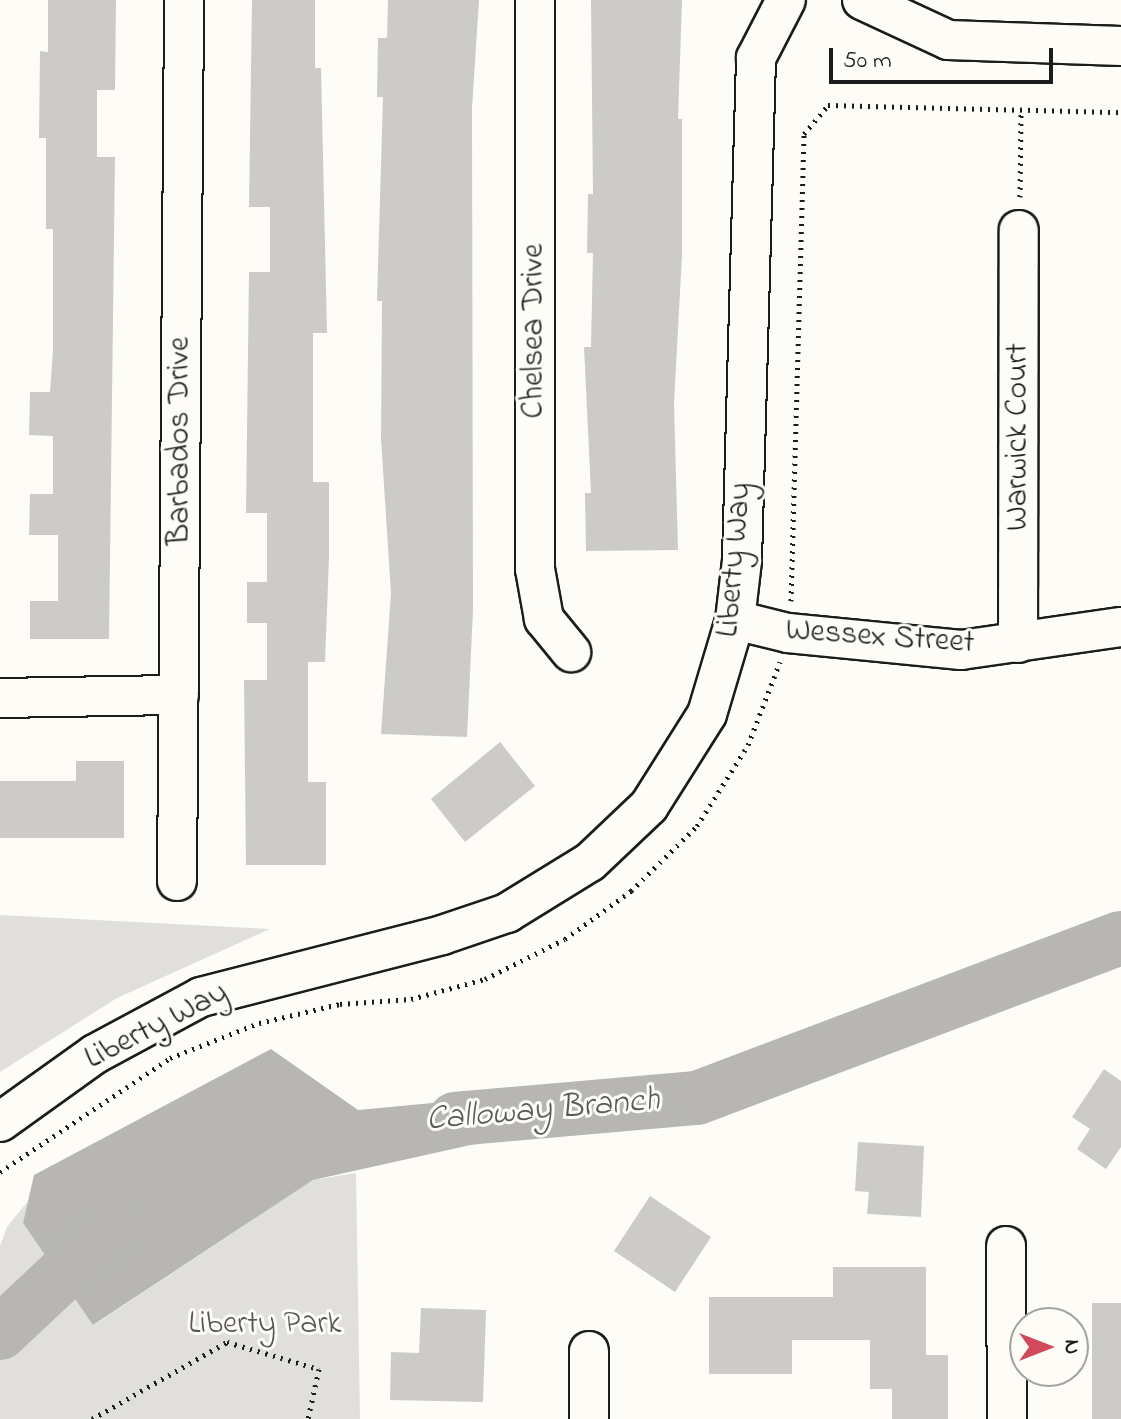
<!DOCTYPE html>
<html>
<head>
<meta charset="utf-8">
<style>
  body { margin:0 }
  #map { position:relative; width:1121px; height:1419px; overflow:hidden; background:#fdfcf7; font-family:"Indie Flower",sans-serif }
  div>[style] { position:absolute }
  .green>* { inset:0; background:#e0dfdb }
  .water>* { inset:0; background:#b7b6b2 }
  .river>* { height:54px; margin:-27px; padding:0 27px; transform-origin:27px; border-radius:27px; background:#b7b6b2 }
  .building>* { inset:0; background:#cccbc8 }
  .path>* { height:5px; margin-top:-2.5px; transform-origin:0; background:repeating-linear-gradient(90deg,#1c1c1c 0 2px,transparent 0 8px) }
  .roads { filter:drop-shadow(2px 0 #1c1c1c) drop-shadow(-2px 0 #1c1c1c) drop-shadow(0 2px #1c1c1c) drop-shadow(0 -2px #1c1c1c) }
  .minor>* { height:38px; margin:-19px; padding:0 19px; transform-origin:19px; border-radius:19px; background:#fdfcf7 }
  span { translate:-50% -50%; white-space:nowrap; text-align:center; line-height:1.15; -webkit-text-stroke:6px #fdfcf7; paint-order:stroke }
  .street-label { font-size:32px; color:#1c1c1c }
  .park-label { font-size:32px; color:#575655 }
  .water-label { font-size:34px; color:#5a5a58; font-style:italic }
  .north { position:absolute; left:1009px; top:1307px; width:80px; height:80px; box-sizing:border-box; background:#fdfcf7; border:2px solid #a3a29f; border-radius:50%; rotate:90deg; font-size:22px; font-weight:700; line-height:32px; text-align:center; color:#1c1c1c }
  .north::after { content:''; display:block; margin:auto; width:28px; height:36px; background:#d1495b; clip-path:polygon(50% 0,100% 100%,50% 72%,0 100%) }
  .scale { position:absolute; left:829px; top:48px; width:224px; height:36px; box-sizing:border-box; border:4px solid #1c1c1c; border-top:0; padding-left:10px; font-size:24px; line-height:28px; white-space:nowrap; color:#1c1c1c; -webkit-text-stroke:6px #fdfcf7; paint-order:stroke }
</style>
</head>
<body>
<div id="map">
  <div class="green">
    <i style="clip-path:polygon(0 915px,270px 929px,117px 998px,0 1072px)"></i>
    <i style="clip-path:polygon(356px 1173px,360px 1419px,0 1419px,0 1246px,7px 1227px,28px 1201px,23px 1223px,94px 1325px,313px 1180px)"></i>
  </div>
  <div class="water">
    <i style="clip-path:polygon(271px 1049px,358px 1110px,528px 1094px,529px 1132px,313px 1180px,93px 1325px,23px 1223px,34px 1175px)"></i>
  </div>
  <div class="river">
    <i style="left:455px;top:1119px;width:243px;rotate:-5deg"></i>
    <i style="left:697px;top:1098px;width:453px;rotate:-20.7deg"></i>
    <i style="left:0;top:1333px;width:155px;rotate:-43.2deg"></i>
  </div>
  <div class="building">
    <i style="clip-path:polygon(48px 0,116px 0,115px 90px,97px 90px,97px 157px,115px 157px,109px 639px,30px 639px,30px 601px,58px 601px,58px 535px,29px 535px,30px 494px,53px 494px,53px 436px,29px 435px,30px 392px,50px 392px,53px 350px,53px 229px,46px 229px,46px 138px,39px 138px,40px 51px,48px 52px)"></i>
    <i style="clip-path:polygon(252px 0,315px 0,315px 68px,321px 68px,327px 333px,313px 333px,313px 482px,329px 482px,329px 558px,325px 662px,308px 662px,308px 782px,326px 782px,326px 865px,246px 865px,244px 680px,267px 680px,267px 623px,247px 623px,247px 582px,267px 582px,267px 513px,246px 513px,249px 272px,270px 272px,270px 207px,249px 207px)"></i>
    <i style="clip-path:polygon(388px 0,479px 0,472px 108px,473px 610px,467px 737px,381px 734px,391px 593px,381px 439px,382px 301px,377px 301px,383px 97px,377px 97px,378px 38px,387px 38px)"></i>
    <i style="clip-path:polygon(591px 0,682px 0,678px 119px,682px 119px,682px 255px,674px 403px,678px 550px,586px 551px,585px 493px,591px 493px,584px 347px,591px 347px,593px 253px,587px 253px,588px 194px,593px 194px)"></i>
    <i style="clip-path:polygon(500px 742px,535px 786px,465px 842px,431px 799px)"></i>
    <i style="clip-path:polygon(76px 761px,124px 761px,124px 838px,0 838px,0 781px,76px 781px)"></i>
    <i style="clip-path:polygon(1104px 1069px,1121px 1081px,1121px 1147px,1106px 1169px,1077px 1149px,1090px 1129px,1072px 1117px)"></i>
    <i style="clip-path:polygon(858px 1142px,924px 1146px,921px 1217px,867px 1214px,869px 1192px,855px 1191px)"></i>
    <i style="clip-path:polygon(650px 1196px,711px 1237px,675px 1292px,614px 1251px)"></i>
    <i style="clip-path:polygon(833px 1267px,926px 1267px,926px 1355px,948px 1355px,948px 1419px,892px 1419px,892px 1389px,870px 1389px,870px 1340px,792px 1340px,792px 1374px,709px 1374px,709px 1297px,833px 1297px)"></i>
    <i style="clip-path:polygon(1092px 1303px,1121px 1303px,1121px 1419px,1092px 1419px)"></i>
    <i style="clip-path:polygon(421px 1308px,486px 1310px,483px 1402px,390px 1400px,391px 1352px,419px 1353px)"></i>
  </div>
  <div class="path">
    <i style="left:1020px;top:197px;width:87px;rotate:-89.3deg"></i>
    <i style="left:791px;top:601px;width:467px;rotate:-88.4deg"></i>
    <i style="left:804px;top:134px;width:38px;rotate:-50deg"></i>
    <i style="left:828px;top:105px;width:293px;rotate:1.4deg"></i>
    <i style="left:0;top:1172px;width:205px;rotate:-33.8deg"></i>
    <i style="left:170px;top:1058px;width:96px;rotate:-21.5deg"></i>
    <i style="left:259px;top:1023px;width:83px;rotate:-13.2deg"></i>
    <i style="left:340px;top:1004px;width:71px;rotate:-4deg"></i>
    <i style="left:411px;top:999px;width:77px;rotate:-15.1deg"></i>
    <i style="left:485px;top:979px;width:89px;rotate:-26.6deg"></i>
    <i style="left:565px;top:939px;width:82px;rotate:-36deg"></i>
    <i style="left:631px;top:891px;width:93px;rotate:-44.6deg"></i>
    <i style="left:697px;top:826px;width:96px;rotate:-57.8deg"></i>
    <i style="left:748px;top:745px;width:89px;rotate:-68.9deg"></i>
    <i style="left:92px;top:1419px;width:155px;rotate:-29.7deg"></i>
    <i style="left:227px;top:1342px;width:96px;rotate:16.4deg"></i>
    <i style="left:319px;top:1369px;width:51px;rotate:102.4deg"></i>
  </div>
  <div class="roads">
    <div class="minor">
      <i style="left:535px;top:0;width:569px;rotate:90deg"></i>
      <i style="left:535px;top:569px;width:51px;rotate:79.8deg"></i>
      <i style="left:544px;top:619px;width:43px;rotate:50.7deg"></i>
      <i style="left:862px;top:0;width:95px;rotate:24.9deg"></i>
      <i style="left:948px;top:40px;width:173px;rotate:2deg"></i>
      <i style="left:735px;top:620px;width:55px;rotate:13.8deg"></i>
      <i style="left:788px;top:633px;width:174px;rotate:5.6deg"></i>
      <i style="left:961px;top:650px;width:162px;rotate:-8.2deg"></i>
      <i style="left:1018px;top:643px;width:413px;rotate:-89.9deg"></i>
      <i style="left:0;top:698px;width:179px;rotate:-1deg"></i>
      <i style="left:177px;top:881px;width:881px;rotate:-89.54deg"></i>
      <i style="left:0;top:1122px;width:117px;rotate:-35.6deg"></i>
      <i style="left:95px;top:1054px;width:120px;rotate:-28.3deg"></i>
      <i style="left:201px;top:997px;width:249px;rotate:-14.4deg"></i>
      <i style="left:442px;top:935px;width:69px;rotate:-18.7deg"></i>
      <i style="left:507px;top:913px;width:97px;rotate:-31.6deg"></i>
      <i style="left:590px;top:862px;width:81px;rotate:-43.5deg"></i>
      <i style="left:649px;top:806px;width:109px;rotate:-57.8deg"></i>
      <i style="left:707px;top:714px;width:98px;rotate:-73.4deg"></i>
      <i style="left:735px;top:620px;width:60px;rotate:-83.3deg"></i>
      <i style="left:742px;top:560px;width:502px;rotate:-88.4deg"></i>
      <i style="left:756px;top:58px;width:65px;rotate:-62.7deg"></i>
      <i style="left:1006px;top:1246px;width:173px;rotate:89.7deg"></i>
      <i style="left:589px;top:1419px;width:68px;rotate:-90deg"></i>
    </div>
  </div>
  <div class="street-label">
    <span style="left:535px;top:331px;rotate:-90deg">Chelsea Drive</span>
    <span style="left:1019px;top:437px;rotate:-90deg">Warwick Court</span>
    <span style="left:181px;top:441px;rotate:-90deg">Barbados Drive</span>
    <span style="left:736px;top:560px;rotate:-85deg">Liberty Way</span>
    <span style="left:880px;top:638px;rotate:4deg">Wessex Street</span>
    <span style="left:157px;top:1027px;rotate:-27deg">Liberty Way</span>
  </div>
  <div class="park-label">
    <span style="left:265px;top:1325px">Liberty Park</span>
  </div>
  <div class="water-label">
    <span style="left:543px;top:1111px;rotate:-5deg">Calloway Branch</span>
  </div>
  <div class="north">N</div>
  <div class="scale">50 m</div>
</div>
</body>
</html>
